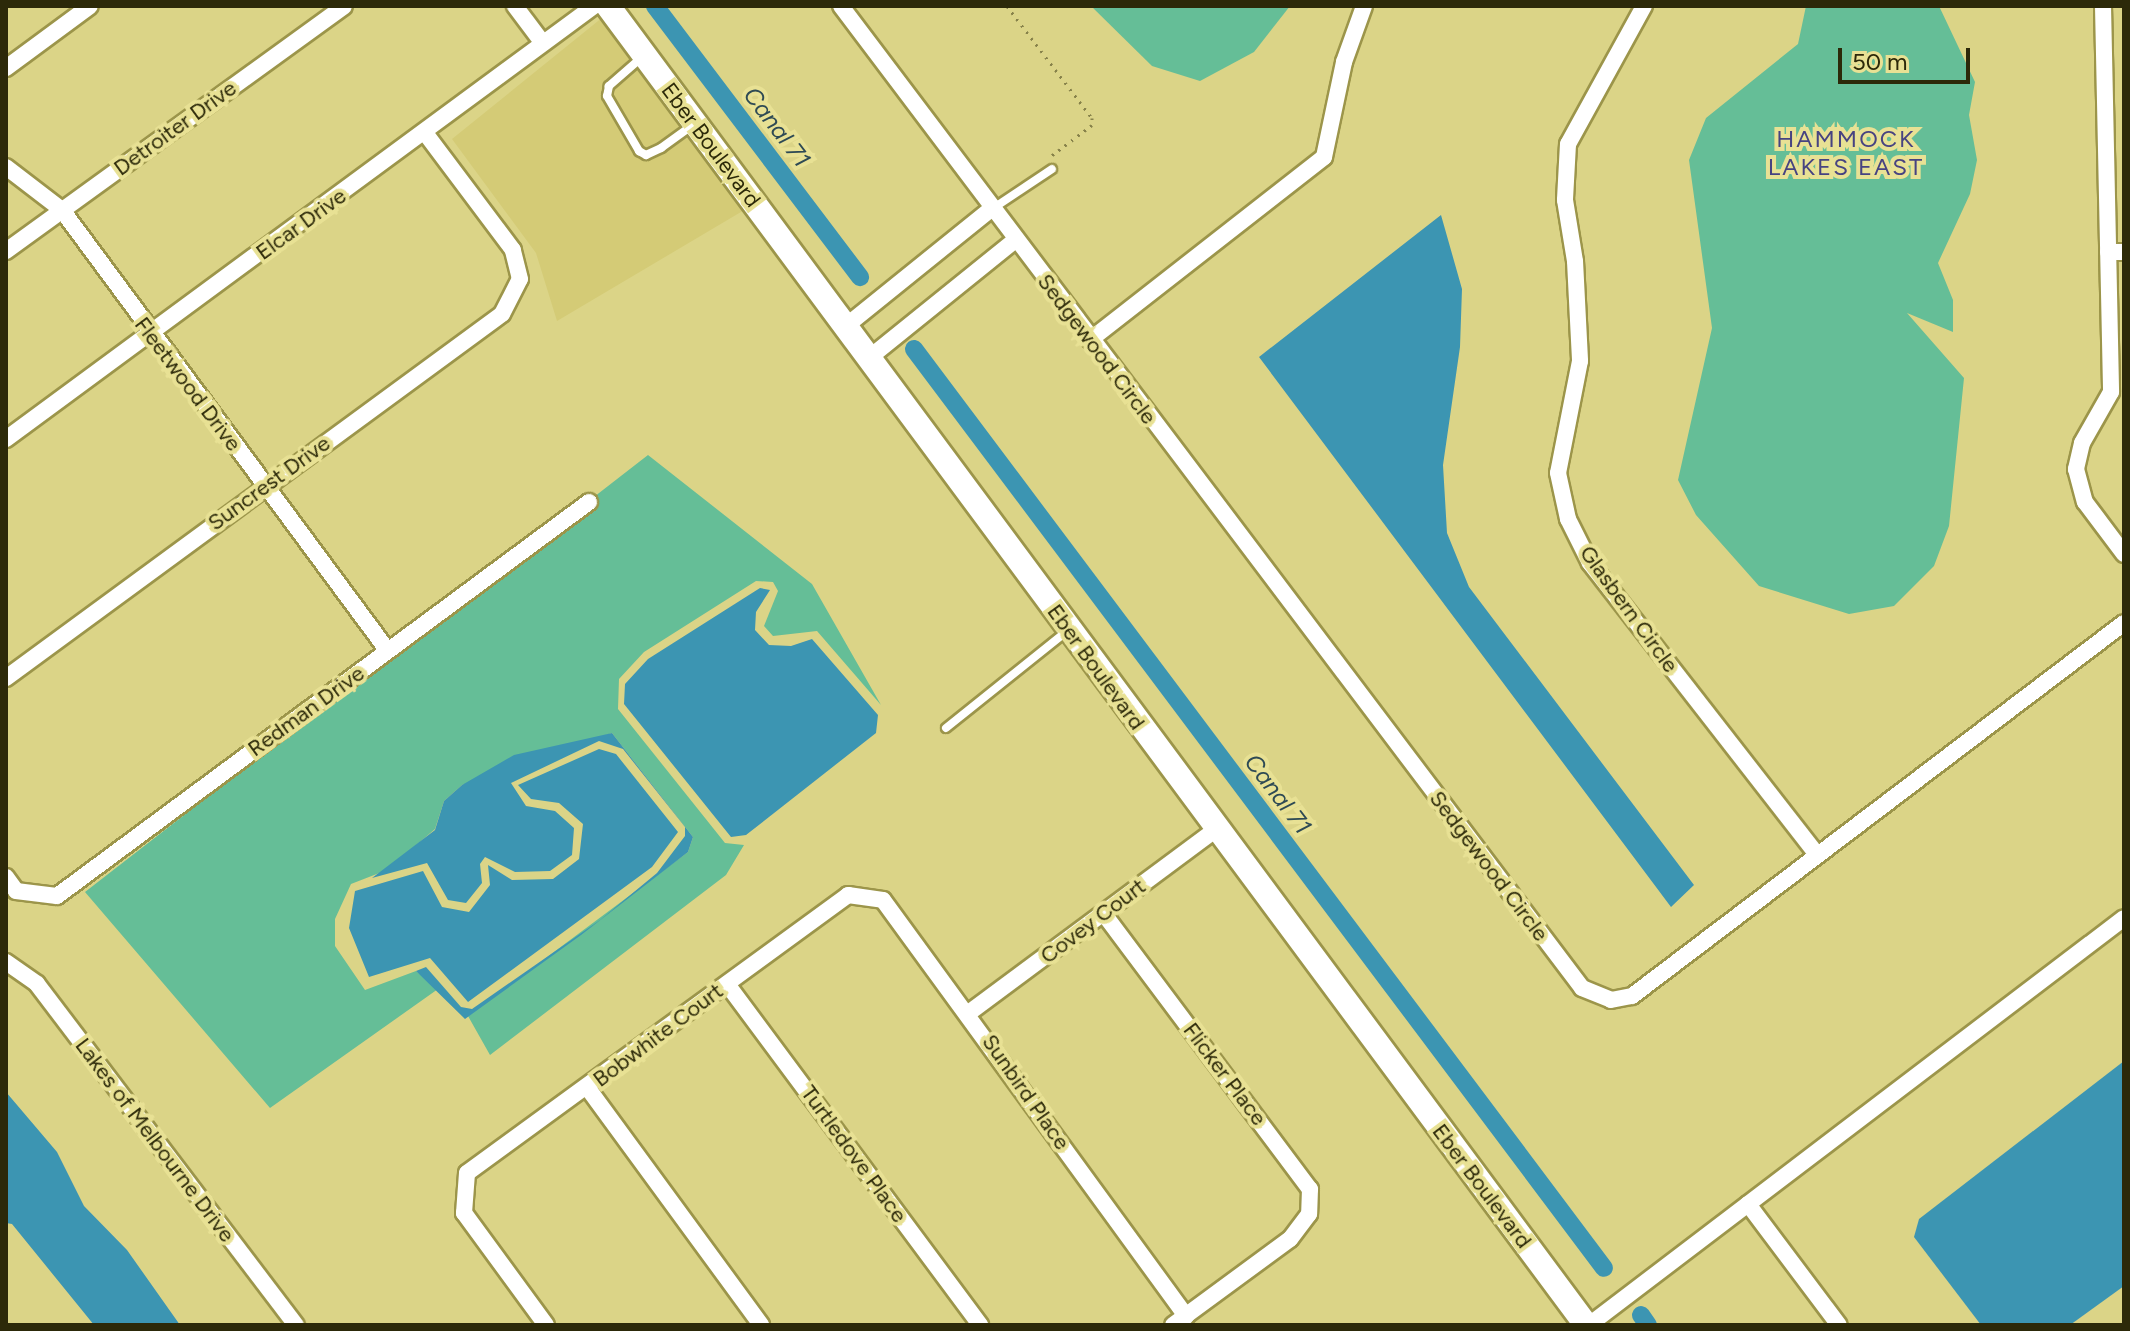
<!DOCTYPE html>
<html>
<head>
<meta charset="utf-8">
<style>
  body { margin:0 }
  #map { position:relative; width:2130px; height:1331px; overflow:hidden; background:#dbd487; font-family:Figtree,sans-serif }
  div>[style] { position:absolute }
  .built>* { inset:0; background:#d4cb76 }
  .green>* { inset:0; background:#65be97 }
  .water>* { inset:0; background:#3c95b2 }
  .canal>* { height:18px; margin:-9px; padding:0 9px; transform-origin:9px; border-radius:9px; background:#3c95b2 }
  .path>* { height:3px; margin-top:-1.5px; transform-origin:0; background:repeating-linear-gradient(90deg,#87824a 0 2px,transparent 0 8px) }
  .roads { filter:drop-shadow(2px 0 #9c954a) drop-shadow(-2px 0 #9c954a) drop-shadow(0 2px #9c954a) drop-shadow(0 -2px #9c954a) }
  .lane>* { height:8px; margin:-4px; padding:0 4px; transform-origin:4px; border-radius:4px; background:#fff }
  .street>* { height:16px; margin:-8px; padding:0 8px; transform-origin:8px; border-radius:8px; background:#fff }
  .secondary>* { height:24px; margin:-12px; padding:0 12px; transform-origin:12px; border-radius:12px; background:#fff }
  span { translate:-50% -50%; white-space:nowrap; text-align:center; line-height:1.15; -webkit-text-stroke:8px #e8e194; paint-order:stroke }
  .street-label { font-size:22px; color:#2c2909 }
  .water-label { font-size:24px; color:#2e4a54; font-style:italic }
  .neighbourhood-label { font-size:24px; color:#474381; letter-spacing:2px }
  .frame { position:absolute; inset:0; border:8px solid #2c2909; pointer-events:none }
  .scale { position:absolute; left:1838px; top:48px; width:132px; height:36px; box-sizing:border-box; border:4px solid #2c2909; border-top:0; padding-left:10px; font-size:24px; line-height:28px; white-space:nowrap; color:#2c2909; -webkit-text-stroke:6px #e8e194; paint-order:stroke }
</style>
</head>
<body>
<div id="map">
  <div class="built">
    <i style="clip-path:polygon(603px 17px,746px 209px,557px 321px,536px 253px,452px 139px)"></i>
  </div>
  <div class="green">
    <i style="clip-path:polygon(1091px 6px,1290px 6px,1254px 52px,1200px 81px,1152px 66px)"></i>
    <i style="clip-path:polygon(1806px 6px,1939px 6px,1975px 82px,1969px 115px,1977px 160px,1970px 194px,1938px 263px,1953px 300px,1953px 332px,1907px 313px,1964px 378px,1949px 526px,1934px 566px,1894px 606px,1849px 614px,1759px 586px,1696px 515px,1678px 480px,1712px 328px,1689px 160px,1706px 118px,1798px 44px)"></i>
    <i style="clip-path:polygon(648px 455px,812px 584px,881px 705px,817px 631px,773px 636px,764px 626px,778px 591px,773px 582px,756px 581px,644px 652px,619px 679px,618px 709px,725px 843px,744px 845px,726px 875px,490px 1055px,468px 1016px,688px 852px,693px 837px,612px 733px,462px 785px,444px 801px,435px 829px,387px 870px,351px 884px,335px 919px,335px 946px,365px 990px,416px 971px,438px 989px,270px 1108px,85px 892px)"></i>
  </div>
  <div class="water">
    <i style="clip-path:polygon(1441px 215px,1462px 289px,1460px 347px,1443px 465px,1447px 533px,1469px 587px,1694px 885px,1671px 907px,1259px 357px)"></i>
    <i style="clip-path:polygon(760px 588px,770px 590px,756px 612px,755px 630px,769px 645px,791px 646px,812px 639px,878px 715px,876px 733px,746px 835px,731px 837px,624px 704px,625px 684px,648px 659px)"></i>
    <i style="clip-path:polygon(612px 733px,693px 837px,688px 852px,581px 935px,465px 1019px,416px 971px,426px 967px,461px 1007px,472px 1009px,600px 920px,657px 873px,685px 836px,685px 827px,623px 749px,599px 741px,511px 783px,526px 806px,555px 811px,574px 828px,572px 855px,550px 871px,515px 872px,485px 857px,480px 864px,482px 883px,466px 903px,448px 900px,427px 863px,372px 878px,435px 830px,444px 801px,462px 785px,514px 755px)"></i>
    <i style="clip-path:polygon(599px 749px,616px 754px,678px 832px,652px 867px,468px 1002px,430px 958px,369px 977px,349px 928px,355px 891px,423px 871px,442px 907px,469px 912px,490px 885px,488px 865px,512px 880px,553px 879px,579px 859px,583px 824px,559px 803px,531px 799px,518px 785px)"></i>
    <i style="clip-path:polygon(2124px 1061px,2124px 1286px,2070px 1325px,1981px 1325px,1914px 1237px,1919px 1219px)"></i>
    <i style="clip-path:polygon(6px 1092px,57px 1152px,84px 1206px,127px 1250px,180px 1325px,94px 1325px,12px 1224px,6px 1223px)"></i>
  </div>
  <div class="canal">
    <i style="left:655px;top:6px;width:340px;rotate:52.9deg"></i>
    <i style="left:914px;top:349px;width:1149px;rotate:53.1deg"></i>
    <i style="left:1641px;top:1315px;width:12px;rotate:55deg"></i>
  </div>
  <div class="path">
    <i style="left:1007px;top:6px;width:141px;rotate:52.8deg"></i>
    <i style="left:1092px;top:118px;width:7px;rotate:90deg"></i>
    <i style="left:1092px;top:125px;width:51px;rotate:142.9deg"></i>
  </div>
  <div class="roads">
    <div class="lane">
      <i style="left:641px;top:58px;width:43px;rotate:138.8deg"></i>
      <i style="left:609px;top:86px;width:10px;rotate:101deg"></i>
      <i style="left:607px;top:96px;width:64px;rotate:59.8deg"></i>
      <i style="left:639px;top:151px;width:8px;rotate:30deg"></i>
      <i style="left:646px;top:155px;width:17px;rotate:-25deg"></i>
      <i style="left:661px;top:148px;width:41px;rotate:-36deg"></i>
      <i style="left:992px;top:209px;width:72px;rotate:-33.7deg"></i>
      <i style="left:946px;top:728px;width:155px;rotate:-38.7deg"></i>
    </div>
    <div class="street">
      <i style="left:515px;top:6px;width:45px;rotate:53.1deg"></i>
      <i style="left:841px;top:6px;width:1230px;rotate:52.96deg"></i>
      <i style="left:1582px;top:988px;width:31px;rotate:22deg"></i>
      <i style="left:1611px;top:1000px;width:21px;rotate:-11deg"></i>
      <i style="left:1632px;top:996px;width:617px;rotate:-37.17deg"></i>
      <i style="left:1644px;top:6px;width:158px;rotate:118.8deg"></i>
      <i style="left:1568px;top:144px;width:56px;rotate:93.1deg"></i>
      <i style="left:1565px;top:200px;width:62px;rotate:80.7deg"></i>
      <i style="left:1575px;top:261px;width:100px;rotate:87.1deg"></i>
      <i style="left:1580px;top:361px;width:114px;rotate:101.1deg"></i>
      <i style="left:1558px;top:473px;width:47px;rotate:77.7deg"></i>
      <i style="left:1568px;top:519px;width:49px;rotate:63.4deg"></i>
      <i style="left:1590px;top:563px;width:370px;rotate:52.1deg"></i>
      <i style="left:2103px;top:6px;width:386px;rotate:88.8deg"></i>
      <i style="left:2111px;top:392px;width:59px;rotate:119.6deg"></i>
      <i style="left:2082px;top:443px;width:27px;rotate:103deg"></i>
      <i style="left:2076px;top:469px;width:34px;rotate:75deg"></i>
      <i style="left:2085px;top:502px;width:65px;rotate:53.1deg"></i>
      <i style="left:6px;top:68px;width:104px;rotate:-36.4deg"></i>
      <i style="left:6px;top:167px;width:71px;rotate:37.5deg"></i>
      <i style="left:62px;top:210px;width:548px;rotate:53.53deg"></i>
      <i style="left:6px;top:251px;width:417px;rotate:-35.9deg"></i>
      <i style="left:2108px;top:252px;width:16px"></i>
      <i style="left:846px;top:326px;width:186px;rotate:-38.9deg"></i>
      <i style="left:1090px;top:340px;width:297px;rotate:-38deg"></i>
      <i style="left:1324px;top:157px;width:97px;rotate:-78.1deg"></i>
      <i style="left:1344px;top:62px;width:59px;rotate:-70.3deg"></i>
      <i style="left:869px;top:358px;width:188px;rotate:-38.9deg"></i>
      <i style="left:6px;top:439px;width:730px;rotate:-36.37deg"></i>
      <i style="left:6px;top:678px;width:615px;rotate:-36.27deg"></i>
      <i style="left:502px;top:314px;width:39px;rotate:-63deg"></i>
      <i style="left:520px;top:279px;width:30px;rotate:-104deg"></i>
      <i style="left:513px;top:250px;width:145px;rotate:-126.9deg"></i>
      <i style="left:6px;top:877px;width:17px;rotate:54deg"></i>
      <i style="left:16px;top:891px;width:41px;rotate:7deg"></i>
      <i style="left:57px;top:896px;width:662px;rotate:-36.52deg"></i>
      <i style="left:1104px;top:914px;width:344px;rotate:53.2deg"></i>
      <i style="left:1310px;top:1189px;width:25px;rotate:92deg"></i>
      <i style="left:1309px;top:1214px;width:31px;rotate:127deg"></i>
      <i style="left:1290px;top:1239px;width:145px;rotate:143.7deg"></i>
      <i style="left:6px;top:962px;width:38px;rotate:35deg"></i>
      <i style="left:37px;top:984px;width:428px;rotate:52.8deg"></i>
      <i style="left:727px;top:984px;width:425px;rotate:53.4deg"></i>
      <i style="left:970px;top:1012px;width:305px;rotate:-36.6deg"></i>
      <i style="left:587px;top:1087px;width:295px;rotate:53.8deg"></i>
      <i style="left:1748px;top:1204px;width:151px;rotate:53.1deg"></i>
      <i style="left:546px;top:1325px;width:139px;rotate:-126.2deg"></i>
      <i style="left:464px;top:1213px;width:40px;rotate:-85.7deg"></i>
      <i style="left:467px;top:1173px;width:472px;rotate:-36.1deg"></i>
      <i style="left:848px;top:895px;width:35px;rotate:8deg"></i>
      <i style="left:883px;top:900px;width:515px;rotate:53.93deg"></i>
      <i style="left:1589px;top:1325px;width:672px;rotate:-37.26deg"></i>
    </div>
    <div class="secondary">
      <i style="left:608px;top:6px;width:1642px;rotate:53.44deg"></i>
    </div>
  </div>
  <div class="street-label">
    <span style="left:175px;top:128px;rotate:-36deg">Detroiter Drive</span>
    <span style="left:711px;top:145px;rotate:53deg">Eber Boulevard</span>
    <span style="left:301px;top:224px;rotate:-36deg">Elcar Drive</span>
    <span style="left:1097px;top:349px;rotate:53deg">Sedgewood Circle</span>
    <span style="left:188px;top:384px;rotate:53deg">Fleetwood Drive</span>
    <span style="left:269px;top:483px;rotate:-36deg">Suncrest Drive</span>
    <span style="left:1629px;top:609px;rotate:54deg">Glasbern Circle</span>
    <span style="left:1096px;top:667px;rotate:54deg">Eber Boulevard</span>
    <span style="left:306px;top:711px;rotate:-36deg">Redman Drive</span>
    <span style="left:1489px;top:866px;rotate:53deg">Sedgewood Circle</span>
    <span style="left:1093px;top:921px;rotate:-37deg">Covey Court</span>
    <span style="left:658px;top:1035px;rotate:-37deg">Bobwhite Court</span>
    <span style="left:1225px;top:1074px;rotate:53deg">Flicker Place</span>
    <span style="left:1026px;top:1092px;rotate:55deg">Sunbird Place</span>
    <span style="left:155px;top:1140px;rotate:53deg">Lakes of Melbourne Drive</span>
    <span style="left:854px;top:1154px;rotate:54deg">Turtledove Place</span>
    <span style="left:1482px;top:1186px;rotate:53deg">Eber Boulevard</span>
  </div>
  <div class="water-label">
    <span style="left:777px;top:127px;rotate:53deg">Canal 71</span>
    <span style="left:1278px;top:794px;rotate:53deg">Canal 71</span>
  </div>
  <div class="neighbourhood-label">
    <span style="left:1846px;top:153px">HAMMOCK<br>LAKES EAST</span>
  </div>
  <div class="frame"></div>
  <div class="scale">50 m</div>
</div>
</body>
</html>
